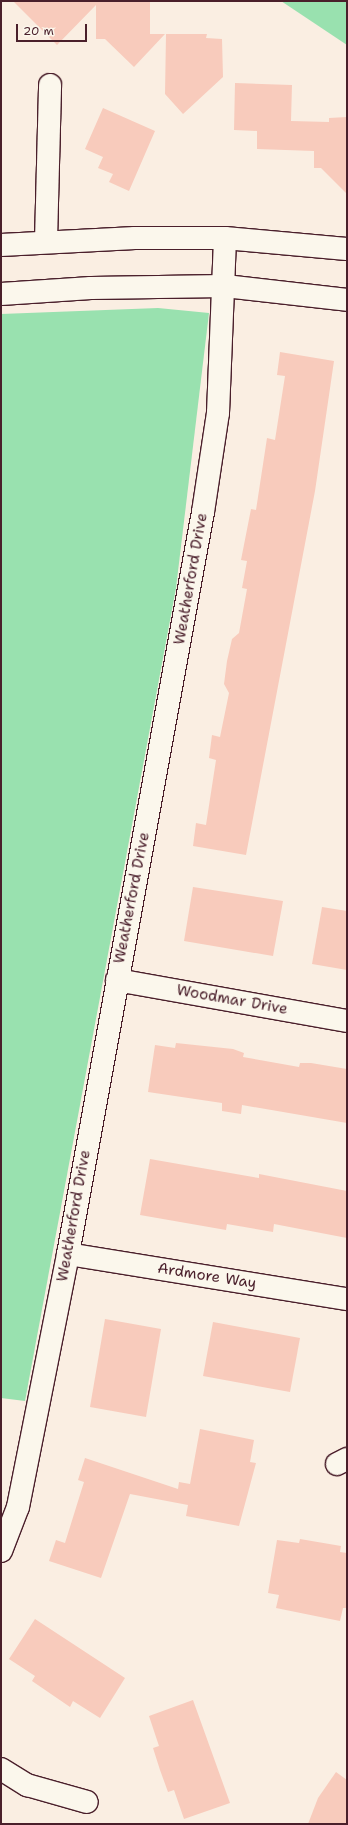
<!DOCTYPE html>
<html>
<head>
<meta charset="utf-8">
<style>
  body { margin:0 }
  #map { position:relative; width:348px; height:1825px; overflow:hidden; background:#faeee2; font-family:"Shantell Sans",sans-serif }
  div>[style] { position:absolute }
  .green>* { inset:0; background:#99e1af }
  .building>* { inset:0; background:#f8cbbc }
  .roads { filter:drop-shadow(1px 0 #4a1f2b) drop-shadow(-1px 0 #4a1f2b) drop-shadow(0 1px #4a1f2b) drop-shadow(0 -1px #4a1f2b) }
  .minor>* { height:22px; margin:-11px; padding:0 11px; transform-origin:11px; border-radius:11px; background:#fbf7ec }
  span { translate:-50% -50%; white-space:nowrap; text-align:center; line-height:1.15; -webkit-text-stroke:3px #fbf7ec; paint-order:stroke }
  .street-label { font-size:15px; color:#4a1f2b }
  .frame { position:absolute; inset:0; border:2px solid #4a1f2b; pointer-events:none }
  .scale { position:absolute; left:16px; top:24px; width:71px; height:18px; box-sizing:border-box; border:2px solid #4a1f2b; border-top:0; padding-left:5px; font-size:12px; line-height:14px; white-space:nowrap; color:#4a1f2b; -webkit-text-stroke:3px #fbf7ec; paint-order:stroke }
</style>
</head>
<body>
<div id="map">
  <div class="green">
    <i style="clip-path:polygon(281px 1px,347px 1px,347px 45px)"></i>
    <i style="clip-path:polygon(158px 308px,209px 313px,176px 588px,25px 1401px,1px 1398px,1px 314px)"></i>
  </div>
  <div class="building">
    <i style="clip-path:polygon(13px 1px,150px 1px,150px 34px,165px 34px,134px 67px,105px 39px,96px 39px,96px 5px,57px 45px)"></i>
    <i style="clip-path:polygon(166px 34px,207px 34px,206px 38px,222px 39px,223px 77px,183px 114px,165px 94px)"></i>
    <i style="clip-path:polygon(235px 83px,292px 85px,291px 121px,329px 122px,329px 118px,347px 117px,347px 194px,321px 168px,314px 168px,314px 151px,257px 149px,257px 131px,234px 130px)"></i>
    <i style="clip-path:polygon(103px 108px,155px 131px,129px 191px,109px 182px,113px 174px,98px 168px,103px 157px,85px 149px)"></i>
    <i style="clip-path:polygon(280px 352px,334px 361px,315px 491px,246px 855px,193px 846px,196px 823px,206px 825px,216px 760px,209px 758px,212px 735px,220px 737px,229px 693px,224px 684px,227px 661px,232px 639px,239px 633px,247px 589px,242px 588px,247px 561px,241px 560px,251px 509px,256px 510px,267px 438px,275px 440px,285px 376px,277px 375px)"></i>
    <i style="clip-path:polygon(193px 887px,283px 901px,273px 956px,184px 941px)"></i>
    <i style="clip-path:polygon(322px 907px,347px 911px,347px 970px,312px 964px)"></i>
    <i style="clip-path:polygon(176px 1043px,233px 1049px,244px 1053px,243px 1057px,299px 1067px,300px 1063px,311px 1063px,347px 1069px,347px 1123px,242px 1105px,241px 1114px,222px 1111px,222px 1103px,148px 1092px,155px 1045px,175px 1048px)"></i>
    <i style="clip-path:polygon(150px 1159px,259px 1178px,259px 1174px,347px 1191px,347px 1238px,274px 1224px,273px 1232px,227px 1224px,226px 1230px,140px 1215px)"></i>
    <i style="clip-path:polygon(105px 1319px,161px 1329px,146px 1417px,90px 1407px)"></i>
    <i style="clip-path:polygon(213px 1322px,300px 1338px,290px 1392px,203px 1376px)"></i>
    <i style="clip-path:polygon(200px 1429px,254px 1440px,250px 1462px,256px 1463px,239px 1526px,186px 1516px,188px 1505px,130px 1494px,101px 1578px,49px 1561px,56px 1540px,65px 1543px,84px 1482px,78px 1480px,85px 1458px,178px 1489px,179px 1482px,190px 1484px)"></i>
    <i style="clip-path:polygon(300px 1539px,341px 1546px,340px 1552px,347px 1553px,347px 1608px,343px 1608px,340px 1621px,276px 1608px,279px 1595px,268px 1593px,277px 1540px,299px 1543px)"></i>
    <i style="clip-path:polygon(35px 1619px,125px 1678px,100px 1718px,73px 1701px,70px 1707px,32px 1681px,35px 1676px,9px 1659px)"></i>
    <i style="clip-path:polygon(193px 1700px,230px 1803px,184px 1819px,174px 1790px,168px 1792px,160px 1770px,153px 1748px,159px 1746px,149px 1716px)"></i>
    <i style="clip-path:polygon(336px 1772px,347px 1780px,347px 1824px,308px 1824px,318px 1798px)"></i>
  </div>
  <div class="roads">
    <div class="minor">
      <i style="left:46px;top:241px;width:156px;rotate:-88.5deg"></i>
      <i style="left:1px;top:245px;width:134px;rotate:-3deg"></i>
      <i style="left:135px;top:238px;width:90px"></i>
      <i style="left:225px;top:238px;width:122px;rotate:5.2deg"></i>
      <i style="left:1px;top:294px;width:90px;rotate:-3.8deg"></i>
      <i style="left:91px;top:288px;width:134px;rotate:-0.9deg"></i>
      <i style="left:225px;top:286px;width:123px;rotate:6.5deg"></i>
      <i style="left:117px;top:980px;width:234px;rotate:10.1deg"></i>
      <i style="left:68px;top:1254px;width:283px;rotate:9.2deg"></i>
      <i style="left:337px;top:1464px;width:11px;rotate:-27deg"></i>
      <i style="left:1px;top:1551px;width:47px;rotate:-68.9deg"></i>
      <i style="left:18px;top:1507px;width:258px;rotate:-78.8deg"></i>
      <i style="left:68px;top:1254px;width:754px;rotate:-79.69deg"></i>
      <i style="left:203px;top:512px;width:100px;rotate:-81.4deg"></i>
      <i style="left:218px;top:413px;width:175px;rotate:-87.7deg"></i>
      <i style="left:1px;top:1769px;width:31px;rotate:32deg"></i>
      <i style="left:27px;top:1785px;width:62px;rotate:15.8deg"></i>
    </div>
  </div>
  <div class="street-label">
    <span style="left:191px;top:579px;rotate:-80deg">Weatherford Drive</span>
    <span style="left:132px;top:898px;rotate:-79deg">Weatherford Drive</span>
    <span style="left:232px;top:1000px;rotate:10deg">Woodmar Drive</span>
    <span style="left:74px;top:1216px;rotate:-80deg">Weatherford Drive</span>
    <span style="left:207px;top:1276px;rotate:9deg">Ardmore Way</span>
  </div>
  <div class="frame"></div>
  <div class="scale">20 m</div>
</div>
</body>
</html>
